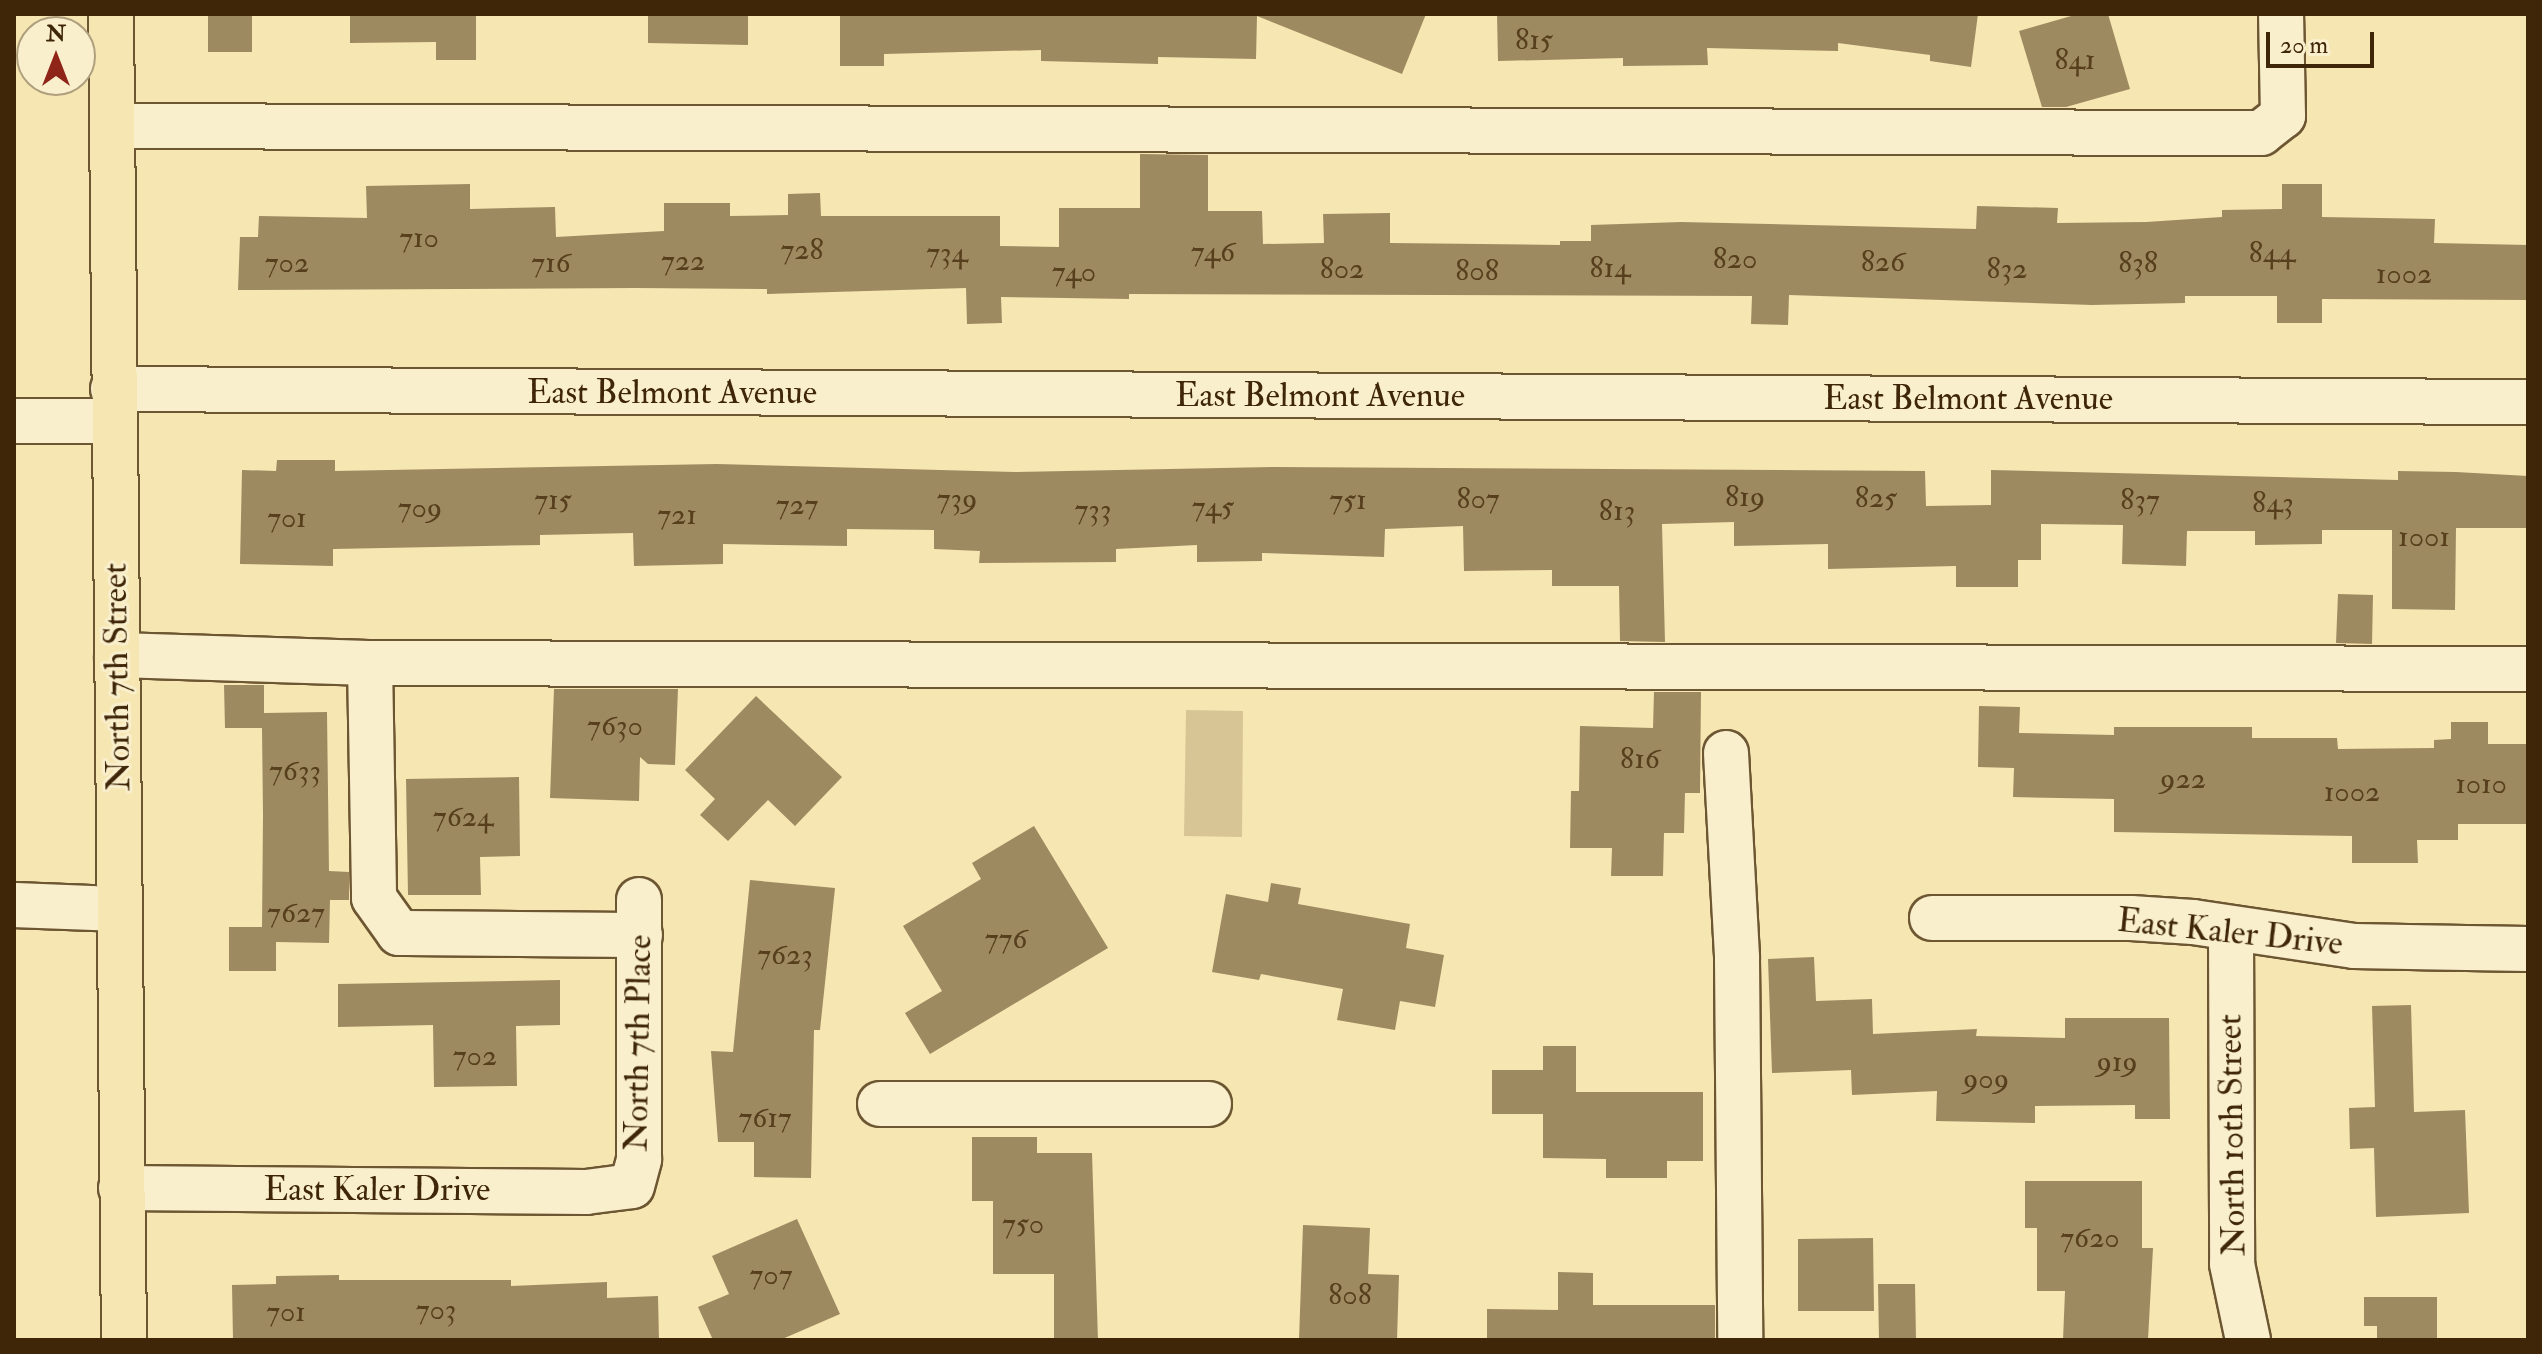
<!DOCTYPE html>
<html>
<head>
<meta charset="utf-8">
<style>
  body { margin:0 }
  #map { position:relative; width:2542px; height:1354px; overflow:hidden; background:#f6e6b2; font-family:"IM FELL Double Pica",serif }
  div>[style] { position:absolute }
  .green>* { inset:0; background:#d7c595 }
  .building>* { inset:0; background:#9e8a60 }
  .roads { filter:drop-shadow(2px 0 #6d5632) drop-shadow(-2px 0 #6d5632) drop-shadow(0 2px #6d5632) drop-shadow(0 -2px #6d5632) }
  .minor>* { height:44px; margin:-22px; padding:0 22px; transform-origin:22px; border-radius:22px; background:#f9efcd }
  .major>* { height:44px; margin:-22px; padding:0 22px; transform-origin:22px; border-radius:22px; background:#f6e6b2 }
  span { translate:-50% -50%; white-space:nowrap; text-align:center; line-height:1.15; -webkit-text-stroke:6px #f9efcd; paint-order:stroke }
  .number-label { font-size:30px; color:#573f1e }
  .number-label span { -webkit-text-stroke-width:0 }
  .street-label { font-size:34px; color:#3f2608 }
  .frame { position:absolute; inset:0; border:16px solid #3f2608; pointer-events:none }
  .north { position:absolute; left:16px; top:16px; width:80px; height:80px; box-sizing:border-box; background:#f9efcd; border:2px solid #af9f7e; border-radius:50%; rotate:0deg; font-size:22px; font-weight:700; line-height:32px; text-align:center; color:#3f2608 }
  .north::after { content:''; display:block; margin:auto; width:28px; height:36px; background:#8f2418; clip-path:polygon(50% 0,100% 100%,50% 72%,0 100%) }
  .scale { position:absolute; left:2266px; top:32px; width:108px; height:36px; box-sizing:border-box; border:4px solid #3f2608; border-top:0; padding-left:10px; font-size:24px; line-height:28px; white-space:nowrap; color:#3f2608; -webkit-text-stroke:6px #f9efcd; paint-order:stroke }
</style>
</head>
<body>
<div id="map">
  <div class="green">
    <i style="clip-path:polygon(1186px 710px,1243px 711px,1242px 837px,1184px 836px)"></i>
  </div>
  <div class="building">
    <i style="clip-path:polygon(208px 14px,252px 14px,252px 52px,208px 52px)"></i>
    <i style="clip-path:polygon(350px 14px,476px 14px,476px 60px,436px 60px,436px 42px,350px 43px)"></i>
    <i style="clip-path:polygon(648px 14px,748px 14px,748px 45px,648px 43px)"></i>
    <i style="clip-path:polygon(840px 14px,1426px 14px,1402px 74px,1257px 16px,1256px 59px,1158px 57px,1158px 64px,1041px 61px,1041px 50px,884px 54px,884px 66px,840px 66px)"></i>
    <i style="clip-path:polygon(1497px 14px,1978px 14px,1971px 67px,1930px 61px,1930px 55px,1838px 43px,1838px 51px,1707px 48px,1708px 65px,1623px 66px,1623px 58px,1498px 61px)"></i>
    <i style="clip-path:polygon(2078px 14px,2108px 14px,2130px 89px,2066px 107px,2042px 107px,2019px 31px)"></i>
    <i style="clip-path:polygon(1140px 154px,1208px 155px,1208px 211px,1262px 211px,1263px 244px,1324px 243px,1323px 214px,1390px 213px,1390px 243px,1560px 245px,1560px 241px,1591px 241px,1591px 225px,1681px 222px,1976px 229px,1977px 206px,2058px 208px,2057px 223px,2146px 222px,2222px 217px,2222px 210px,2282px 209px,2282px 184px,2322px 184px,2322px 217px,2435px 219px,2434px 243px,2528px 245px,2528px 300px,2322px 299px,2322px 323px,2277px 323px,2277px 296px,2185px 296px,2185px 303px,2092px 305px,1789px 295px,1788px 325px,1751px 324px,1752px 296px,1129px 294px,1129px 299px,1001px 297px,1002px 323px,967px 324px,966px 288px,767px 294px,767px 289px,635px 288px,238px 290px,240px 237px,258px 237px,259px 216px,367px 218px,366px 186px,470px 184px,470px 209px,555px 207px,556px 237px,664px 231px,664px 203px,730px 203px,730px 216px,788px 215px,788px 194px,820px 193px,821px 216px,1000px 216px,1000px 246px,1059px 247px,1059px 208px,1140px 208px)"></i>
    <i style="clip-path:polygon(277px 460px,335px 460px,335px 471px,717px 464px,1015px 472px,1275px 467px,1925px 471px,1926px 506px,1991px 505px,1991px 470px,2398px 480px,2398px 471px,2456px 472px,2528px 476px,2528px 528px,2456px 528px,2455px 610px,2392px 609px,2392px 530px,2322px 530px,2322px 544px,2255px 545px,2255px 531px,2187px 531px,2186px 566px,2122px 564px,2123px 525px,2041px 524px,2041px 560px,2018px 560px,2018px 587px,1956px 587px,1956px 566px,1828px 569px,1828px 544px,1734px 546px,1734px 522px,1662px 524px,1665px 642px,1620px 641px,1619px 586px,1552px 586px,1552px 570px,1464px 571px,1463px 526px,1385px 529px,1384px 557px,1262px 553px,1262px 561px,1197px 562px,1197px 545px,1116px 549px,1116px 562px,979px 563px,980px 551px,934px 549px,934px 530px,847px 529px,847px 546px,723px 544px,723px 564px,634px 566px,633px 533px,540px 535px,540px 545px,333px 549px,333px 566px,240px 564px,242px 470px,276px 471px)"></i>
    <i style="clip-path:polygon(2338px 594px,2373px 595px,2372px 644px,2336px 643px)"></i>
    <i style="clip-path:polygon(224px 685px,264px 685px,264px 713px,327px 712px,329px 871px,349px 872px,349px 900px,330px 900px,329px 943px,276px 942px,276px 971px,229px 971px,229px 927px,262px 927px,263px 815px,262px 728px,225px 728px)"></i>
    <i style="clip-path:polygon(554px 689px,678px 689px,675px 765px,648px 764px,640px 757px,639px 801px,550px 798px)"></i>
    <i style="clip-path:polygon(1654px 692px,1701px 692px,1700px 793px,1685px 793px,1684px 833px,1664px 833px,1663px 876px,1611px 876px,1612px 848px,1570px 848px,1571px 791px,1579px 791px,1580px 726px,1653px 728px)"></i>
    <i style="clip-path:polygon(756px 696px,842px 777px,795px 826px,768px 800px,728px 841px,700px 815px,715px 799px,685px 770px)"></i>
    <i style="clip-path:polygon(1979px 706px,2020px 707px,2019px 733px,2114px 735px,2114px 727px,2252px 727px,2252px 738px,2337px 738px,2338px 749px,2434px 748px,2434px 740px,2451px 739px,2451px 722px,2488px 722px,2488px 744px,2528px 744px,2528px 824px,2458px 824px,2458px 840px,2417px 840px,2418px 863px,2352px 863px,2352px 836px,2114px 832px,2114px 799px,2013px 797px,2014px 768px,1978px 767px)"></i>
    <i style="clip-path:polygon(519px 777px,520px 856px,480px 857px,481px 895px,408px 895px,406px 779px)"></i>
    <i style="clip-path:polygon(1034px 826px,1108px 948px,930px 1054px,905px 1013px,942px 991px,903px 926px,981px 879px,972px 863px)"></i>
    <i style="clip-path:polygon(750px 880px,835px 888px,820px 1030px,814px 1030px,811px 1178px,754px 1177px,754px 1142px,718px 1142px,711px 1051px,733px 1052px)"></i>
    <i style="clip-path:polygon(1271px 883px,1301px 888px,1298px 904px,1410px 924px,1406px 948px,1444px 955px,1435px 1007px,1400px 1001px,1395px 1030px,1337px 1020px,1343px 989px,1261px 974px,1259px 980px,1212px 972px,1226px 894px,1268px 902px)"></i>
    <i style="clip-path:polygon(1814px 957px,1816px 1001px,1872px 999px,1873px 1034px,1977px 1029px,1976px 1036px,2065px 1038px,2065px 1018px,2169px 1018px,2170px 1119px,2135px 1119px,2135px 1105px,2035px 1106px,2035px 1123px,1936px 1121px,1937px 1091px,1852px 1095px,1851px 1070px,1772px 1073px,1768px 959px)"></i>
    <i style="clip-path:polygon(560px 980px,560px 1025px,516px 1026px,517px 1086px,434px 1087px,433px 1025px,338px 1027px,338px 984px)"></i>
    <i style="clip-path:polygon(2411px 1005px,2414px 1112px,2465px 1110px,2469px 1213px,2376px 1217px,2374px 1148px,2350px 1149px,2349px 1108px,2375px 1107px,2372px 1006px)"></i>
    <i style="clip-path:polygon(1543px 1046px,1576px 1046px,1576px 1092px,1703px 1092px,1703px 1161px,1667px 1161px,1667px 1178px,1606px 1178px,1606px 1159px,1543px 1158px,1543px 1114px,1492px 1114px,1492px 1070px,1543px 1070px)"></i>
    <i style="clip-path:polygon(972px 1137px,1037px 1137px,1037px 1153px,1092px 1153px,1098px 1340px,1054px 1340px,1054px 1274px,993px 1274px,993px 1201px,972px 1201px)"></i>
    <i style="clip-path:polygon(2025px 1181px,2142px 1181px,2142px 1248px,2153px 1248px,2148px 1340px,2063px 1340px,2065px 1291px,2037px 1291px,2037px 1228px,2025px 1228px)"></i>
    <i style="clip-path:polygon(797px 1219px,840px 1314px,780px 1340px,713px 1340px,698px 1307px,729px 1294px,712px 1256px)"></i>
    <i style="clip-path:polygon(1303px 1225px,1370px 1228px,1368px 1274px,1399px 1275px,1397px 1340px,1299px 1340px)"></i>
    <i style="clip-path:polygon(1873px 1238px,1874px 1311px,1798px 1311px,1798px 1239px)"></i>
    <i style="clip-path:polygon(1558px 1272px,1593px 1273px,1593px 1305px,1715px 1305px,1715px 1340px,1487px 1340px,1487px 1309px,1558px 1310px)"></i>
    <i style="clip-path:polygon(339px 1275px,339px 1280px,511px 1280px,511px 1286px,607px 1282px,607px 1298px,658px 1296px,659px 1340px,233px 1340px,232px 1285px,276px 1284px,276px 1276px)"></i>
    <i style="clip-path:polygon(1878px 1284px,1915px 1284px,1916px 1340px,1879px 1340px)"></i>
    <i style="clip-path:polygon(2364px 1297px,2437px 1297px,2437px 1340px,2377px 1340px,2377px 1326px,2364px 1326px)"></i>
  </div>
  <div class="roads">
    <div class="minor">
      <i style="left:112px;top:126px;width:2149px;rotate:0.19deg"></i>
      <i style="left:2261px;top:133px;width:28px;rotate:-38deg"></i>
      <i style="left:2283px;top:116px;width:102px;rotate:-91.1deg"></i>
      <i style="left:113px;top:389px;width:2415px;rotate:0.31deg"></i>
      <i style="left:14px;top:421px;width:100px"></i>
      <i style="left:117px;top:655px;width:253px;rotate:1.8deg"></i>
      <i style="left:370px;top:663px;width:2158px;rotate:0.16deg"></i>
      <i style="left:370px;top:663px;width:235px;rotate:89deg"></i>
      <i style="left:374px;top:898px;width:43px;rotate:54.5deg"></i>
      <i style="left:399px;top:933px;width:241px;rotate:0.5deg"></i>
      <i style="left:1726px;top:753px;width:206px;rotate:86.9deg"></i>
      <i style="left:1737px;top:959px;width:381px;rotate:89.5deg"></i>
      <i style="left:14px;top:905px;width:105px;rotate:2.2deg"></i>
      <i style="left:1932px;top:918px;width:199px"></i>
      <i style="left:2131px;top:918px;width:62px;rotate:3.7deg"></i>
      <i style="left:2193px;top:922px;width:163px;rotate:8.5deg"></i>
      <i style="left:2354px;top:946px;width:174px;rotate:1deg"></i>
      <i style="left:2231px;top:929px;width:335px;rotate:89.8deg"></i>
      <i style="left:2232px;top:1264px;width:78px;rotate:78.1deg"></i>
      <i style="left:880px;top:1104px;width:329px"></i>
      <i style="left:121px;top:1188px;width:465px;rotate:0.5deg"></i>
      <i style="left:586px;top:1192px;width:46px;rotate:-7.4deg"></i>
      <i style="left:632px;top:1186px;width:28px;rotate:-75deg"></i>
      <i style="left:639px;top:1159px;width:259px;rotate:-90deg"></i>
    </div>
    <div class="major">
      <i style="left:111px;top:14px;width:1326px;rotate:89.44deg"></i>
    </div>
  </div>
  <div class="number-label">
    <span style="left:1534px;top:40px">815</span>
    <span style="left:2075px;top:60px">841</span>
    <span style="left:419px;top:238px">710</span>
    <span style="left:802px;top:250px">728</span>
    <span style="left:1213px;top:252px">746</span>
    <span style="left:947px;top:253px">734</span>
    <span style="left:2272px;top:253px">844</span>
    <span style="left:1735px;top:259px">820</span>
    <span style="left:683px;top:261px">722</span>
    <span style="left:1883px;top:262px">826</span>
    <span style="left:287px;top:263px">702</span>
    <span style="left:551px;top:263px">716</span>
    <span style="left:2138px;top:263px">838</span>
    <span style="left:1610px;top:268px">814</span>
    <span style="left:1342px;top:269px">802</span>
    <span style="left:2007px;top:269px">832</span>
    <span style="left:1477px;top:271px">808</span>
    <span style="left:1074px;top:272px">740</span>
    <span style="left:2404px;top:274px">1002</span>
    <span style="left:1745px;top:497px">819</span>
    <span style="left:1876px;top:498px">825</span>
    <span style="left:957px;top:499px">739</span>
    <span style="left:1478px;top:499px">807</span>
    <span style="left:553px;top:500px">715</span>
    <span style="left:1348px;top:500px">751</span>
    <span style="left:2140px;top:500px">837</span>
    <span style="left:2273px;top:503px">843</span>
    <span style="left:797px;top:505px">727</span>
    <span style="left:1213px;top:507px">745</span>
    <span style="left:420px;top:508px">709</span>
    <span style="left:1093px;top:510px">733</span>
    <span style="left:1617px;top:511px">813</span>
    <span style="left:677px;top:515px">721</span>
    <span style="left:287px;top:518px">701</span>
    <span style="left:2424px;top:537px">1001</span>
    <span style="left:615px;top:726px">7630</span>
    <span style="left:1640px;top:759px">816</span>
    <span style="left:295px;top:771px">7633</span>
    <span style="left:2183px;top:779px">922</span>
    <span style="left:2481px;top:784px">1010</span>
    <span style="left:2352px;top:792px">1002</span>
    <span style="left:463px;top:817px">7624</span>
    <span style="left:296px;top:913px">7627</span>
    <span style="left:1006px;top:939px">776</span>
    <span style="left:785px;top:955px">7623</span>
    <span style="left:475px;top:1056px">702</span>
    <span style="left:2117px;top:1062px">919</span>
    <span style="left:1986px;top:1079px">909</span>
    <span style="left:765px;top:1118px">7617</span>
    <span style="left:1023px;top:1224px">750</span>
    <span style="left:2090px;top:1238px">7620</span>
    <span style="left:771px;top:1275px">707</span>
    <span style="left:1350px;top:1295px">808</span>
    <span style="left:436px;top:1310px">703</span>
    <span style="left:286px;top:1312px">701</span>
  </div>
  <div class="street-label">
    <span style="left:672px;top:393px">East Belmont Avenue</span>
    <span style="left:1320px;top:396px">East Belmont Avenue</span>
    <span style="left:1968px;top:399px">East Belmont Avenue</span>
    <span style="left:117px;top:677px;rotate:-91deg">North 7th Street</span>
    <span style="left:2230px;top:932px;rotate:6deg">East Kaler Drive</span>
    <span style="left:638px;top:1043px;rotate:-89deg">North 7th Place</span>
    <span style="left:2232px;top:1135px;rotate:-91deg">North 10th Street</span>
    <span style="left:377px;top:1190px">East Kaler Drive</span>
  </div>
  <div class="frame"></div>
  <div class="north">N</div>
  <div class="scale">20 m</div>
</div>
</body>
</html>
